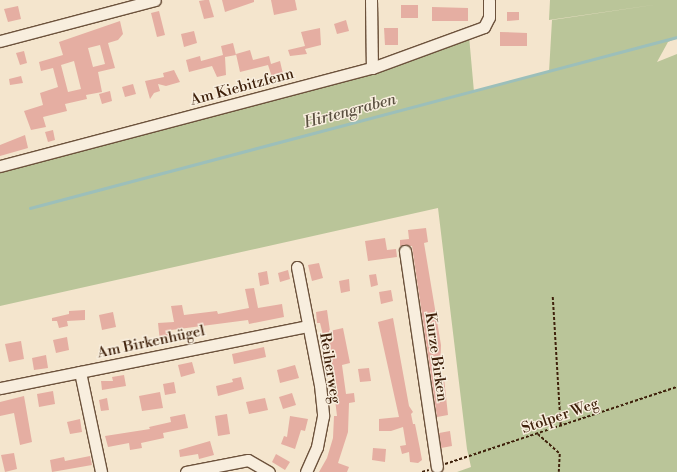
<!DOCTYPE html>
<html>
<head>
<meta charset="utf-8">
<style>
  body { margin:0 }
  #map { position:relative; width:677px; height:472px; overflow:hidden; background:#f4e5cd; font-family:"Libre Bodoni",serif }
  div>[style] { position:absolute }
  .green>* { inset:0; background:#bac599 }
  .stream>* { height:2.5px; margin:-1.25px; padding:0 1.25px; transform-origin:1.25px; border-radius:1.25px; background:#9cbfba }
  .building>* { inset:0; background:#e5aea2 }
  .path>* { height:1.5px; margin-top:-0.75px; transform-origin:0; background:repeating-linear-gradient(90deg,#3f210b 0 3px,transparent 0 5px) }
  .roads { filter:drop-shadow(1px 0 #6c523c) drop-shadow(-1px 0 #6c523c) drop-shadow(0 1px #6c523c) drop-shadow(0 -1px #6c523c) }
  .minor>* { height:11px; margin:-5.5px; padding:0 5.5px; transform-origin:5.5px; border-radius:5.5px; background:#f8eede }
  span { translate:-50% -50%; white-space:nowrap; text-align:center; line-height:1.15; -webkit-text-stroke:3px #f8eede; paint-order:stroke }
  .street-label { font-size:15px; color:#3f210b }
  .water-label { font-size:16px; color:#5b5040; font-style:italic }
</style>
</head>
<body>
<div id="map">
  <div class="green">
    <i style="clip-path:polygon(550px 0,677px 0,677px 38px,668px 42px,657px 62px,677px 54px,677px 472px,457px 472px,471px 467px,467px 449px,438px 208px,0 306px,0 168px,469px 36px,474px 92px,549px 72px,552px 20px,660px 4px,549px 20px)"></i>
  </div>
  <div class="stream">
    <i style="left:30px;top:208px;width:669px;rotate:-14.8deg"></i>
  </div>
  <div class="building">
    <i style="clip-path:polygon(205px 0,209px 0,214px 17px,204px 19px,199px 1px)"></i>
    <i style="clip-path:polygon(222px 0,254px 0,254px 2px,225px 12px)"></i>
    <i style="clip-path:polygon(271px 0,295px 0,297px 10px,274px 15px)"></i>
    <i style="clip-path:polygon(401px 5px,418px 5px,418px 18px,401px 18px)"></i>
    <i style="clip-path:polygon(18px 6px,21px 19px,8px 22px,4px 9px)"></i>
    <i style="clip-path:polygon(432px 7px,468px 8px,468px 21px,432px 21px)"></i>
    <i style="clip-path:polygon(159px 11px,165px 35px,157px 37px,151px 13px)"></i>
    <i style="clip-path:polygon(507px 12px,519px 12px,519px 20px,507px 21px)"></i>
    <i style="clip-path:polygon(346px 20px,349px 31px,337px 34px,334px 24px)"></i>
    <i style="clip-path:polygon(evenodd,120px 21px,123px 34px,118px 40px,108px 43px,115px 68px,98px 72px,102px 92px,86px 95px,87px 99px,65px 104px,67px 111px,43px 117px,46px 127px,31px 130px,24px 111px,43px 105px,40px 93px,58px 87px,53px 68px,41px 71px,39px 62px,63px 55px,59px 42px,120px 21px,100px 45px,105px 64px,93px 67px,88px 48px,100px 45px,120px 21px,74px 61px,81px 89px,68px 92px,61px 65px,74px 61px)"></i>
    <i style="clip-path:polygon(320px 28px,321px 45px,305px 49px,307px 54px,290px 56px,288px 50px,305px 46px,301px 32px)"></i>
    <i style="clip-path:polygon(384px 28px,398px 28px,398px 45px,385px 45px)"></i>
    <i style="clip-path:polygon(194px 31px,197px 43px,184px 47px,181px 34px)"></i>
    <i style="clip-path:polygon(500px 32px,527px 33px,527px 46px,500px 46px)"></i>
    <i style="clip-path:polygon(233px 43px,236px 55px,225px 57px,226px 75px,217px 77px,212px 66px,189px 72px,186px 60px,200px 56px,201px 61px,223px 55px,221px 46px)"></i>
    <i style="clip-path:polygon(250px 50px,253px 60px,269px 56px,271px 64px,280px 61px,283px 74px,272px 77px,268px 65px,240px 72px,236px 54px)"></i>
    <i style="clip-path:polygon(24px 51px,27px 63px,20px 65px,16px 53px)"></i>
    <i style="clip-path:polygon(174px 70px,180px 82px,166px 86px,158px 84px,160px 91px,154px 93px,150px 99px,145px 81px,164px 77px,163px 73px)"></i>
    <i style="clip-path:polygon(21px 76px,23px 83px,10px 85px,9px 79px)"></i>
    <i style="clip-path:polygon(133px 84px,136px 94px,125px 97px,122px 87px)"></i>
    <i style="clip-path:polygon(110px 91px,112px 101px,102px 104px,99px 94px)"></i>
    <i style="clip-path:polygon(53px 130px,55px 140px,48px 142px,45px 132px)"></i>
    <i style="clip-path:polygon(25px 135px,28px 148px,0 156px,0 145px)"></i>
    <i style="clip-path:polygon(426px 228px,428px 242px,424px 243px,441px 345px,440px 378px,444px 378px,448px 415px,437px 417px,412px 246px,400px 246px,400px 240px,409px 239px,408px 230px)"></i>
    <i style="clip-path:polygon(385px 238px,387px 250px,396px 249px,397px 257px,368px 261px,365px 241px)"></i>
    <i style="clip-path:polygon(319px 263px,323px 278px,312px 281px,308px 265px)"></i>
    <i style="clip-path:polygon(288px 270px,290px 279px,280px 282px,278px 273px)"></i>
    <i style="clip-path:polygon(267px 271px,269px 284px,260px 286px,258px 273px)"></i>
    <i style="clip-path:polygon(376px 274px,378px 285px,371px 287px,369px 275px)"></i>
    <i style="clip-path:polygon(349px 279px,350px 291px,341px 293px,339px 281px)"></i>
    <i style="clip-path:polygon(254px 288px,258px 308px,282px 304px,284px 317px,249px 324px,248px 320px,171px 330px,172px 341px,160px 342px,158px 323px,174px 322px,171px 306px,182px 305px,184px 315px,217px 311px,218px 314px,249px 308px,245px 289px)"></i>
    <i style="clip-path:polygon(391px 290px,393px 301px,381px 304px,379px 292px)"></i>
    <i style="clip-path:polygon(85px 310px,85px 320px,67px 321px,68px 326px,59px 328px,57px 321px,52px 321px,52px 318px,69px 314px,69px 311px)"></i>
    <i style="clip-path:polygon(327px 310px,330px 331px,343px 328px,350px 363px,342px 365px,346px 394px,354px 393px,355px 402px,349px 403px,348px 432px,338px 463px,349px 467px,347px 472px,319px 472px,327px 458px,333px 438px,334px 416px,337px 416px,332px 374px,334px 374px,329px 347px,326px 347px,320px 323px,317px 323px,316px 312px)"></i>
    <i style="clip-path:polygon(113px 312px,116px 327px,102px 330px,99px 315px)"></i>
    <i style="clip-path:polygon(393px 318px,409px 406px,413px 412px,411px 414px,413px 424px,415px 424px,420px 449px,422px 460px,418px 463px,410px 462px,409px 452px,402px 454px,400px 446px,406px 445px,403px 427px,391px 431px,379px 431px,379px 419px,399px 417px,378px 322px)"></i>
    <i style="clip-path:polygon(67px 337px,69px 350px,56px 353px,53px 340px)"></i>
    <i style="clip-path:polygon(21px 341px,24px 359px,9px 362px,5px 344px)"></i>
    <i style="clip-path:polygon(264px 347px,266px 357px,234px 364px,232px 354px)"></i>
    <i style="clip-path:polygon(46px 355px,48px 368px,34px 370px,32px 358px)"></i>
    <i style="clip-path:polygon(192px 362px,195px 373px,181px 377px,178px 365px)"></i>
    <i style="clip-path:polygon(295px 365px,299px 378px,280px 383px,277px 370px)"></i>
    <i style="clip-path:polygon(369px 368px,371px 381px,360px 382px,358px 369px)"></i>
    <i style="clip-path:polygon(124px 375px,126px 386px,102px 390px,101px 381px,113px 381px,112px 377px)"></i>
    <i style="clip-path:polygon(241px 377px,244px 389px,218px 396px,216px 386px,233px 382px,232px 379px)"></i>
    <i style="clip-path:polygon(174px 382px,176px 393px,165px 395px,163px 384px)"></i>
    <i style="clip-path:polygon(53px 391px,55px 404px,39px 407px,37px 394px)"></i>
    <i style="clip-path:polygon(160px 392px,163px 408px,142px 411px,139px 396px)"></i>
    <i style="clip-path:polygon(292px 393px,296px 405px,283px 409px,279px 397px)"></i>
    <i style="clip-path:polygon(24px 396px,32px 442px,20px 445px,14px 413px,0 416px,0 402px)"></i>
    <i style="clip-path:polygon(107px 398px,109px 410px,101px 411px,99px 400px)"></i>
    <i style="clip-path:polygon(265px 398px,268px 410px,249px 414px,246px 402px)"></i>
    <i style="clip-path:polygon(185px 414px,188px 428px,163px 433px,164px 438px,141px 443px,142px 448px,130px 450px,129px 443px,108px 447px,105px 436px,150px 429px,149px 427px,171px 422px,170px 417px)"></i>
    <i style="clip-path:polygon(227px 414px,230px 434px,218px 436px,215px 416px)"></i>
    <i style="clip-path:polygon(290px 416px,308px 419px,305px 431px,301px 430px,295px 449px,281px 444px,284px 436px,287px 437px)"></i>
    <i style="clip-path:polygon(80px 419px,82px 432px,70px 434px,67px 422px)"></i>
    <i style="clip-path:polygon(450px 431px,452px 446px,441px 448px,439px 433px)"></i>
    <i style="clip-path:polygon(210px 441px,214px 455px,199px 459px,198px 454px,180px 457px,179px 450px)"></i>
    <i style="clip-path:polygon(373px 448px,386px 449px,385px 462px,372px 460px)"></i>
    <i style="clip-path:polygon(14px 453px,17px 469px,5px 472px,1px 455px)"></i>
    <i style="clip-path:polygon(276px 454px,290px 462px,285px 470px,272px 462px)"></i>
    <i style="clip-path:polygon(90px 456px,92px 465px,52px 472px,50px 460px,64px 457px,65px 461px)"></i>
  </div>
  <div class="path">
    <i style="left:553px;top:297px;width:130px;rotate:86.5deg"></i>
    <i style="left:538px;top:434px;width:30px;rotate:42deg"></i>
    <i style="left:560px;top:454px;width:18px;rotate:93deg"></i>
    <i style="left:445px;top:464px;width:244px;rotate:-18.4deg"></i>
    <i style="left:422px;top:472px;width:7px;rotate:-16deg"></i>
  </div>
  <div class="roads">
    <div class="minor">
      <i style="left:371px;top:0;width:68px;rotate:89.2deg"></i>
      <i style="left:0;top:41px;width:160px;rotate:-14.8deg"></i>
      <i style="left:0;top:166px;width:385px;rotate:-14.8deg"></i>
      <i style="left:372px;top:68px;width:119px;rotate:-20.1deg"></i>
      <i style="left:484px;top:27px;width:11px;rotate:-63deg"></i>
      <i style="left:489px;top:17px;width:17px;rotate:-90deg"></i>
      <i style="left:405px;top:251px;width:218px;rotate:81.6deg"></i>
      <i style="left:297px;top:267px;width:120px;rotate:79deg"></i>
      <i style="left:320px;top:385px;width:31px;rotate:84deg"></i>
      <i style="left:323px;top:416px;width:32px;rotate:101deg"></i>
      <i style="left:317px;top:447px;width:27px;rotate:114deg"></i>
      <i style="left:80px;top:372px;width:102px;rotate:78.1deg"></i>
      <i style="left:0;top:388px;width:314px;rotate:-11.4deg"></i>
      <i style="left:186px;top:472px;width:63px;rotate:-11deg"></i>
      <i style="left:248px;top:460px;width:24px;rotate:30deg"></i>
    </div>
  </div>
  <div class="street-label">
    <span style="left:242px;top:87px;rotate:-15deg">Am Kiebitzfenn</span>
    <span style="left:151px;top:342px;rotate:-12deg">Am Birkenhügel</span>
    <span style="left:436px;top:357px;rotate:82deg">Kurze Birken</span>
    <span style="left:330px;top:368px;rotate:81deg">Reiherweg</span>
    <span style="left:560px;top:416px;rotate:-19deg">Stolper Weg</span>
  </div>
  <div class="water-label">
    <span style="left:350px;top:111px;rotate:-15deg">Hirtengraben</span>
  </div>
</div>
</body>
</html>
